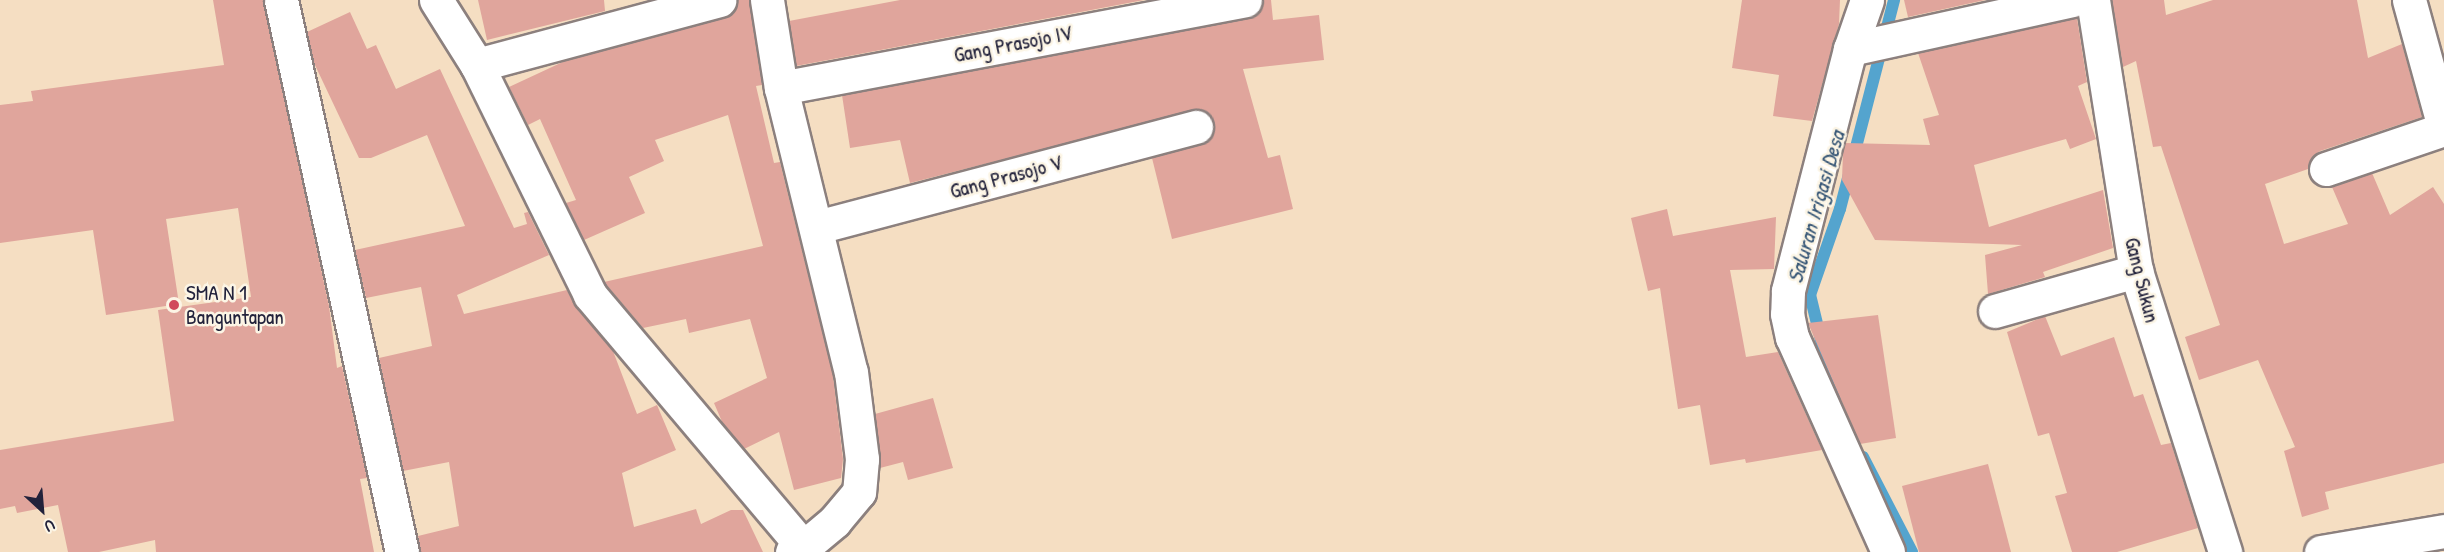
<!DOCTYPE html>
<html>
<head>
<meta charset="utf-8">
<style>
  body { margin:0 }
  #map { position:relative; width:2444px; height:552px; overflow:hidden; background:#f5dec2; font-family:"Patrick Hand",sans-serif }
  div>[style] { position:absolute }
  .stream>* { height:12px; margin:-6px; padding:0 6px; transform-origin:6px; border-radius:6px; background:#54a4ce }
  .building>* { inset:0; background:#e0a59c }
  .roads { filter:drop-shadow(2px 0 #8c807e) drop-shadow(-2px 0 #8c807e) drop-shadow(0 2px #8c807e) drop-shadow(0 -2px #8c807e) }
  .minor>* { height:33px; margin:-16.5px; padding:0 16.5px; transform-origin:16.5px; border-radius:16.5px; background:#fff }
  .dots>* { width:16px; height:16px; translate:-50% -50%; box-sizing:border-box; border:3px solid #fcf5e5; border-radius:50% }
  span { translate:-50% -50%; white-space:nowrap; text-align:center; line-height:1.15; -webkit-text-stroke:5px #fcf5e5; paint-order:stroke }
  .street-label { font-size:21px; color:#22223b }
  .poi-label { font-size:21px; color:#22223b }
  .left { translate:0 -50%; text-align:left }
  .water-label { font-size:22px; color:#365676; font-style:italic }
  .north { position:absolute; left:12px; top:480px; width:60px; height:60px; -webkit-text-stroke:4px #fcf5e5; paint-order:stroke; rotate:154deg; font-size:16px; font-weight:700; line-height:24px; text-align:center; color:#22223b }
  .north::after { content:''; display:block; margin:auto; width:21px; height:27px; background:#22223b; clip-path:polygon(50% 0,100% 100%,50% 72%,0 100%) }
</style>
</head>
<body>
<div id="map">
  <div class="stream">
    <i style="left:1835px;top:398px;width:106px;rotate:-103.6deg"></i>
    <i style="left:1810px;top:295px;width:91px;rotate:-70.8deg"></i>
    <i style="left:1840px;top:209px;width:216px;rotate:-75.5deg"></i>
    <i style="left:1863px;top:457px;width:107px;rotate:62.7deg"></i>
  </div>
  <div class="building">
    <i style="clip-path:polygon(213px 0,263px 0,329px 306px,337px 368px,342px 366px,367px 478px,360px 479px,374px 552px,156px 552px,155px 540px,99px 552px,68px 552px,58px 505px,17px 513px,15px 506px,0 509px,0 450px,174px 421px,158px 310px,251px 297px,238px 208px,166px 219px,179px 304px,106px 315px,93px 230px,0 243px,0 105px,33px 101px,31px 91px,224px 65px)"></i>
    <i style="clip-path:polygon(478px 0,604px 0,605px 11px,487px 40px)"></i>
    <i style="clip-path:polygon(737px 0,749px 0,762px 85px,756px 86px,774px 163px,780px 162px,833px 375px,843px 459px,841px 478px,794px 490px,779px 432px,744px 449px,723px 424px,714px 403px,767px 378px,750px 319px,689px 333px,686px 319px,643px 328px,604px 282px,763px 246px,728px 115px,655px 140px,664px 161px,629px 177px,645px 213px,584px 240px,566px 203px,576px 200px,540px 119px,528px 125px,509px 87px,567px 60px,724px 18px,733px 13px)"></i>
    <i style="clip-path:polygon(900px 0,1144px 0,796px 66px,789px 21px)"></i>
    <i style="clip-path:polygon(1263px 0,1271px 0,1273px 20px,1319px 15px,1324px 60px,1243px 69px,1268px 158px,1280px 155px,1293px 209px,1172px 239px,1152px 158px,1210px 140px,1214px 122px,1200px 109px,910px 183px,900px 140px,850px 148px,842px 95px,1248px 18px,1258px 14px)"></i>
    <i style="clip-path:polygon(1742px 0,1840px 0,1839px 24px,1812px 121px,1773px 116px,1779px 75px,1732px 68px)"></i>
    <i style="clip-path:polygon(1904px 0,1985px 0,1908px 17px)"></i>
    <i style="clip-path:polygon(2112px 0,2164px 0,2166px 15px,2213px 0,2357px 0,2368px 58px,2402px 44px,2422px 117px,2320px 151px,2312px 157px,2308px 169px,2265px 184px,2284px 244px,2348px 224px,2332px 187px,2372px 173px,2390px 215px,2433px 187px,2444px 204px,2444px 463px,2325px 492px,2329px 509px,2302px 517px,2284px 451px,2295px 447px,2258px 360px,2199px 380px,2185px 337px,2220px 325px,2161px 146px,2153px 147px,2136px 61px,2123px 67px)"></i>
    <i style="clip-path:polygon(350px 12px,367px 49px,376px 45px,396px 89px,440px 69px,514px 228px,527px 224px,524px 213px,528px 212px,549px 255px,457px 295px,464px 314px,567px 290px,576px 307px,613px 351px,637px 414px,657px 405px,676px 450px,622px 473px,634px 527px,696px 509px,701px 524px,731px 510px,743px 510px,763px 552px,420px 552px,418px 536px,459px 526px,449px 462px,403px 471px,379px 358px,432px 346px,421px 287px,366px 298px,355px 250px,465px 226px,427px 135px,371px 158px,359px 158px,314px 63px,307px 32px)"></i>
    <i style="clip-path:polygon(2077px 18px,2087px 82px,2078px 86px,2096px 139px,2070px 149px,2066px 139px,1974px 165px,1989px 227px,2103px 190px,2113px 248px,2043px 272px,2045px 277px,1988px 294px,1985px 255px,2022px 245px,1875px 240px,1842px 180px,1843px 152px,1845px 143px,1930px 145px,1923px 119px,1939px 115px,1918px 53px)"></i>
    <i style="clip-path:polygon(1667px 209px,1673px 236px,1776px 217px,1774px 269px,1730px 270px,1746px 357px,1778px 352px,1822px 450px,1746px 463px,1745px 459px,1710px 465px,1700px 405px,1678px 409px,1660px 288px,1648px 291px,1631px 218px)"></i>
    <i style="clip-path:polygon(1878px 315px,1896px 438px,1860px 444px,1808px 323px)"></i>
    <i style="clip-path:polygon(2045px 316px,2061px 356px,2114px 337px,2134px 397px,2143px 394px,2161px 445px,2171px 443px,2198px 528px,2117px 552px,2072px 552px,2055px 496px,2067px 493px,2049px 433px,2038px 436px,2007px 332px)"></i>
    <i style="clip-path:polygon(933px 398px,953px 468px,908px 480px,903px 462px,880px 468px,875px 414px)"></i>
    <i style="clip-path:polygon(1988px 464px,2011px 552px,1919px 552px,1902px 486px)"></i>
  </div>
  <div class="roads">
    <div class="minor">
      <i style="left:281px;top:0;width:565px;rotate:77.64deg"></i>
      <i style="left:436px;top:0;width:77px;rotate:57.8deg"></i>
      <i style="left:477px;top:65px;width:251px;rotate:-15deg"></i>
      <i style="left:767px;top:0;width:89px;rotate:81deg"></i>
      <i style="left:781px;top:88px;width:292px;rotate:76.2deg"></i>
      <i style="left:851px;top:372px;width:88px;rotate:82.8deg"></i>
      <i style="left:862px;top:459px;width:33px;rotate:95deg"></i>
      <i style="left:859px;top:492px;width:38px;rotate:130deg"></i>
      <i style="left:835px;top:521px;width:40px;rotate:140deg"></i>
      <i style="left:804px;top:547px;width:13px;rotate:157deg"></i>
      <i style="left:1867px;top:0;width:52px;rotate:109.1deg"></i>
      <i style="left:1850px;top:49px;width:250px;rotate:104.4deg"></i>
      <i style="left:1788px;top:291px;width:23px;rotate:92deg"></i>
      <i style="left:1787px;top:314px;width:24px;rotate:78deg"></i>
      <i style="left:1792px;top:337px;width:235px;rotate:65.9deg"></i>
      <i style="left:2093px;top:0;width:274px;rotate:81deg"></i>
      <i style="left:2136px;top:271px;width:295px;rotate:72.4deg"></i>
      <i style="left:2409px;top:0;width:132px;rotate:74.6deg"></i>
      <i style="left:1850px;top:49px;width:227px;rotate:-12.4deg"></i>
      <i style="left:477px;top:65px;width:256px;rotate:63.8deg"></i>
      <i style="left:590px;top:295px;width:336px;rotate:49.8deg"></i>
      <i style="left:781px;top:88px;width:472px;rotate:-10.7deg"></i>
      <i style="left:2326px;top:169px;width:125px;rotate:-18.7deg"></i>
      <i style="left:817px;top:227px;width:392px;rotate:-14.8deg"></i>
      <i style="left:1995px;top:311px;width:147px;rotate:-15.8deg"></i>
      <i style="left:2321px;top:552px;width:125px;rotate:-9.7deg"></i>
    </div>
  </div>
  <div class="dots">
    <i style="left:174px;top:305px;background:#d1495b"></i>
  </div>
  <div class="street-label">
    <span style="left:1013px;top:44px;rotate:-11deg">Gang Prasojo IV</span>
    <span style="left:1006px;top:177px;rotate:-15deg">Gang Prasojo V</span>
    <span style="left:2142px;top:280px;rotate:76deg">Gang Sukun</span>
  </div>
  <div class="poi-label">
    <span class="left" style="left:186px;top:305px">SMA N 1<br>Banguntapan</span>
  </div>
  <div class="water-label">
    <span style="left:1816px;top:207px;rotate:-74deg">Saluran Irigasi Desa</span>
  </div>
  <div class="north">U</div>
</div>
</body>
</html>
